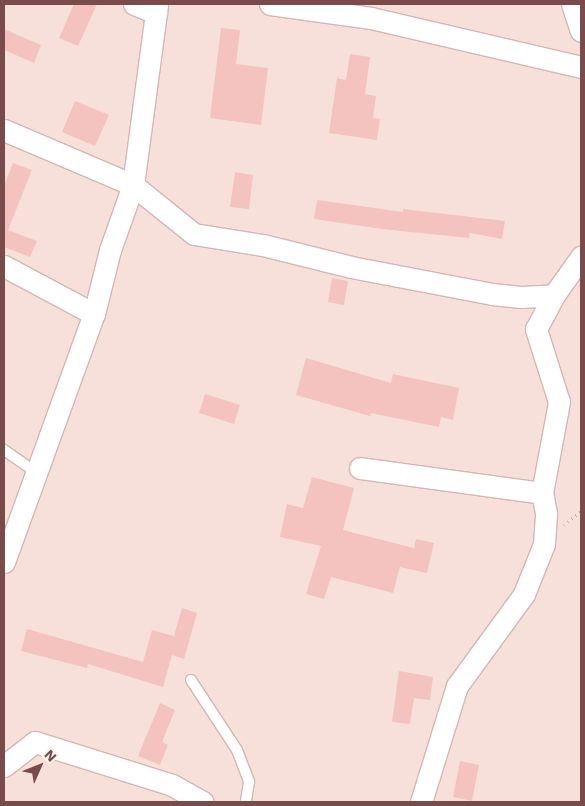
<!DOCTYPE html>
<html>
<head>
<meta charset="utf-8">
<style>
  body { margin:0 }
  #map { position:relative; width:585px; height:806px; overflow:hidden; background:#fdeee8; font-family:"Work Sans",sans-serif }
  div>[style] { position:absolute }
  .residential>* { inset:0; background:#f7e0d9 }
  .building>* { inset:0; background:#f4c2bf }
  .path>* { height:3px; margin-top:-1.5px; transform-origin:0; background:repeating-linear-gradient(90deg,#d9a4a1 0 1px,transparent 0 5px) }
  .roads { filter:drop-shadow(1px 0 #d5b6b3) drop-shadow(-1px 0 #d5b6b3) drop-shadow(0 1px #d5b6b3) drop-shadow(0 -1px #d5b6b3) }
  .service>* { height:10px; margin:-5px; padding:0 5px; transform-origin:5px; border-radius:5px; background:#fff }
  .minor>* { height:21px; margin:-10.5px; padding:0 10.5px; transform-origin:10.5px; border-radius:10.5px; background:#fff }
  span { translate:-50% -50%; white-space:nowrap; text-align:center; line-height:1.15; -webkit-text-stroke:4.5px #fff4f0; paint-order:stroke }
  .frame { position:absolute; inset:0; border:5px solid #794b4a; pointer-events:none }
  .north { position:absolute; left:15px; top:741px; width:50px; height:50px; -webkit-text-stroke:4px #fff4f0; paint-order:stroke; rotate:46deg; font-size:14px; font-weight:700; line-height:20px; text-align:center; color:#794b4a }
  .north::after { content:''; display:block; margin:auto; width:18px; height:22px; background:#794b4a; clip-path:polygon(50% 0,100% 100%,50% 72%,0 100%) }
</style>
</head>
<body>
<div id="map">
  <div class="residential">
    <i style="clip-path:polygon(4px 4px,581px 4px,581px 802px,4px 802px)"></i>
  </div>
  <div class="building">
    <i style="clip-path:polygon(74px 4px,97px 4px,78px 46px,59px 38px)"></i>
    <i style="clip-path:polygon(221px 28px,240px 30px,236px 64px,268px 68px,261px 125px,210px 118px)"></i>
    <i style="clip-path:polygon(4px 29px,41px 45px,34px 63px,4px 50px)"></i>
    <i style="clip-path:polygon(350px 54px,370px 57px,365px 94px,376px 96px,373px 118px,380px 119px,377px 140px,329px 133px,337px 78px,346px 80px)"></i>
    <i style="clip-path:polygon(75px 101px,109px 115px,95px 146px,62px 132px)"></i>
    <i style="clip-path:polygon(13px 163px,32px 170px,8px 230px,37px 241px,30px 257px,4px 247px,4px 186px)"></i>
    <i style="clip-path:polygon(235px 172px,253px 175px,249px 209px,230px 207px)"></i>
    <i style="clip-path:polygon(317px 200px,403px 212px,403px 209px,505px 221px,502px 239px,470px 233px,469px 238px,382px 229px,314px 219px)"></i>
    <i style="clip-path:polygon(332px 278px,348px 281px,344px 305px,328px 302px)"></i>
    <i style="clip-path:polygon(306px 358px,391px 383px,393px 374px,459px 388px,453px 420px,441px 417px,439px 427px,371px 413px,370px 416px,296px 395px)"></i>
    <i style="clip-path:polygon(205px 394px,240px 405px,234px 424px,199px 413px)"></i>
    <i style="clip-path:polygon(312px 477px,354px 488px,343px 530px,414px 548px,416px 539px,434px 543px,427px 573px,400px 567px,393px 593px,331px 577px,324px 599px,306px 594px,321px 546px,280px 537px,287px 504px,303px 508px)"></i>
    <i style="clip-path:polygon(182px 608px,197px 613px,184px 659px,172px 655px,163px 687px,88px 664px,87px 668px,21px 651px,27px 629px,143px 662px,152px 630px,174px 636px)"></i>
    <i style="clip-path:polygon(399px 671px,433px 677px,430px 700px,414px 698px,410px 724px,392px 722px)"></i>
    <i style="clip-path:polygon(160px 703px,175px 710px,162px 742px,168px 745px,160px 765px,138px 756px)"></i>
    <i style="clip-path:polygon(460px 761px,479px 765px,472px 801px,453px 797px)"></i>
  </div>
  <div class="path">
    <i style="left:564px;top:525px;width:22px;rotate:-39deg"></i>
  </div>
  <div class="roads">
    <div class="service">
      <i style="left:4px;top:450px;width:40px;rotate:34.9deg"></i>
      <i style="left:191px;top:680px;width:84px;rotate:56.7deg"></i>
      <i style="left:237px;top:750px;width:34px;rotate:69deg"></i>
      <i style="left:249px;top:782px;width:20px;rotate:99deg"></i>
    </div>
    <div class="minor">
      <i style="left:134px;top:4px;width:24px;rotate:22deg"></i>
      <i style="left:270px;top:4px;width:102px;rotate:7.9deg"></i>
      <i style="left:371px;top:18px;width:216px;rotate:13.1deg"></i>
      <i style="left:572px;top:4px;width:28px;rotate:72deg"></i>
      <i style="left:4px;top:130px;width:140px;rotate:23.1deg"></i>
      <i style="left:133px;top:185px;width:78px;rotate:38.8deg"></i>
      <i style="left:194px;top:234px;width:70px;rotate:9.1deg"></i>
      <i style="left:263px;top:245px;width:91px;rotate:14deg"></i>
      <i style="left:351px;top:267px;width:144px;rotate:10.8deg"></i>
      <i style="left:492px;top:294px;width:29px;rotate:6deg"></i>
      <i style="left:521px;top:297px;width:33px;rotate:-3deg"></i>
      <i style="left:4px;top:266px;width:102px;rotate:28.1deg"></i>
      <i style="left:360px;top:468px;width:184px;rotate:7.8deg"></i>
      <i style="left:4px;top:562px;width:264px;rotate:-70.1deg"></i>
      <i style="left:94px;top:314px;width:66px;rotate:-76deg"></i>
      <i style="left:110px;top:250px;width:69px;rotate:-70.5deg"></i>
      <i style="left:133px;top:185px;width:183px;rotate:-82.4deg"></i>
      <i style="left:4px;top:766px;width:39px;rotate:-38deg"></i>
      <i style="left:35px;top:742px;width:144px;rotate:17.4deg"></i>
      <i style="left:172px;top:785px;width:35px;rotate:29deg"></i>
      <i style="left:421px;top:802px;width:121px;rotate:-72.8deg"></i>
      <i style="left:457px;top:686px;width:114px;rotate:-53.9deg"></i>
      <i style="left:524px;top:594px;width:54px;rotate:-68.2deg"></i>
      <i style="left:544px;top:544px;width:31px;rotate:-86deg"></i>
      <i style="left:546px;top:513px;width:20px;rotate:-101deg"></i>
      <i style="left:542px;top:493px;width:93px;rotate:-79.4deg"></i>
      <i style="left:559px;top:402px;width:77px;rotate:-107.5deg"></i>
      <i style="left:536px;top:329px;width:38px;rotate:-62deg"></i>
      <i style="left:554px;top:295px;width:47px;rotate:-54.6deg"></i>
    </div>
  </div>
  <div class="frame"></div>
  <div class="north">N</div>
</div>
</body>
</html>
